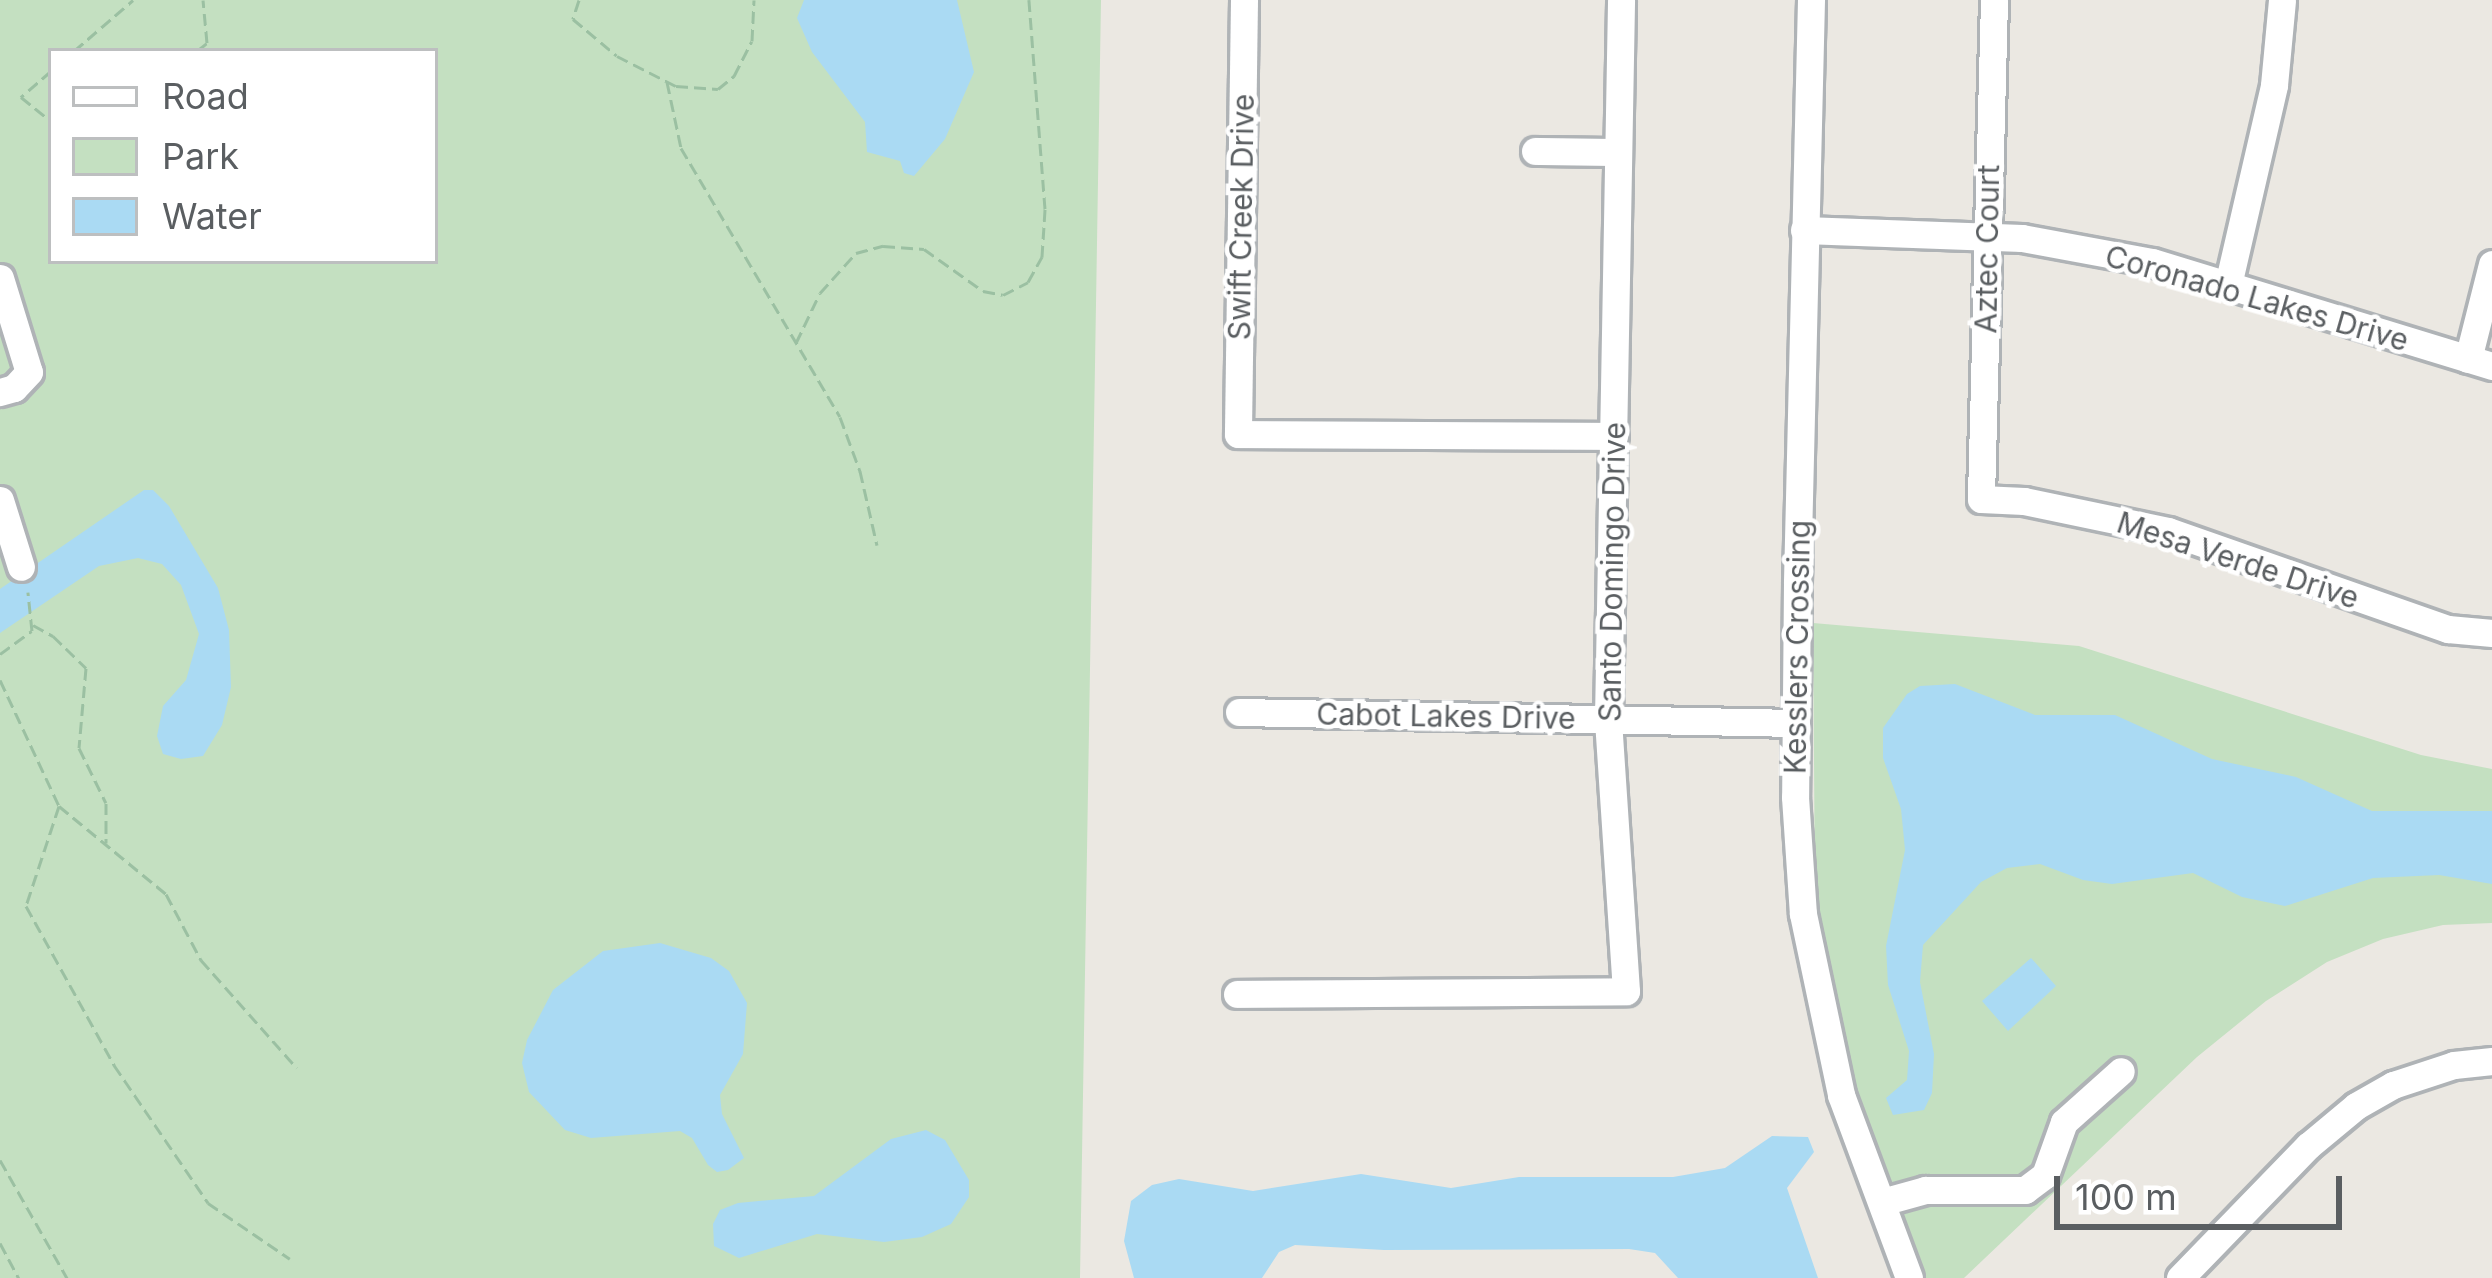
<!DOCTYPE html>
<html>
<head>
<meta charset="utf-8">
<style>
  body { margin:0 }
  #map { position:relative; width:2492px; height:1278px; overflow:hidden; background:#ebe8e2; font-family:Inter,sans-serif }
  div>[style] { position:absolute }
  .green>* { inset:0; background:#c4e0c1 }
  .water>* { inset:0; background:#aadaf3 }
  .path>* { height:3px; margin-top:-1.5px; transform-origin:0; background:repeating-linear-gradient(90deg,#9bc0a2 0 12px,transparent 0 18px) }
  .roads { filter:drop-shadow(3px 0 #afb3b6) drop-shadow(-3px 0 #afb3b6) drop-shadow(0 3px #afb3b6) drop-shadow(0 -3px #afb3b6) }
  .minor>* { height:27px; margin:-13.5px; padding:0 13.5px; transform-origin:13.5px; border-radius:13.5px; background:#fff }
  span { translate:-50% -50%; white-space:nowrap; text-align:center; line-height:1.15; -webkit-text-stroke:9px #fff; paint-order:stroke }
  .street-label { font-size:30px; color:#5a5e61 }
  .legend { position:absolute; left:48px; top:48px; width:390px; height:216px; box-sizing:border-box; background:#fff; border:3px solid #bdbfc0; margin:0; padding:15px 21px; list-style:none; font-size:36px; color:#5a5e61 }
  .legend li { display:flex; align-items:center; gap:24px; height:60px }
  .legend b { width:60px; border:3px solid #bdbfc0 }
  .scale { position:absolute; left:2054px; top:1176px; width:288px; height:54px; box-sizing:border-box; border:6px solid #5a5e61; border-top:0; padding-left:15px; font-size:36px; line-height:42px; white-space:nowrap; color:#5a5e61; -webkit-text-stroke:9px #fff; paint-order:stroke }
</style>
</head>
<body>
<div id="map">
  <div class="green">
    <i style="clip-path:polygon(evenodd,0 0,1101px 0,1080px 1278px,0 1278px,0 0,51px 51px,435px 51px,435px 261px,51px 261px,51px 51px)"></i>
    <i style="clip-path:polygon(1813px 623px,2079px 646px,2421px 755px,2492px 769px,2492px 923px,2443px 925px,2383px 939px,2327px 962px,2266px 1001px,2197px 1057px,1964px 1278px,1924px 1278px,1872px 1154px,1835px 1015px,1815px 898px)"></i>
  </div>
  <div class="water">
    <i style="clip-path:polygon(804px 0,957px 0,974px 72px,945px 139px,914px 176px,904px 173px,900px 161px,867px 152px,865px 122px,812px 52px,797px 18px)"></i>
    <i style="clip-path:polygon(144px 490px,153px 490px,169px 506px,218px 588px,229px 630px,231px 687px,222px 725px,203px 756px,181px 759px,163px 754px,157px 736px,163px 706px,186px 680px,199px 634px,181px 585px,162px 564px,138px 558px,99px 566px,0 633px,0 589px)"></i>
    <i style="clip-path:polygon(1955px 684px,2035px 715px,2115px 715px,2212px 759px,2296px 777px,2372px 811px,2492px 811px,2492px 884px,2439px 875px,2373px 878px,2285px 906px,2242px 897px,2193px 873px,2112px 884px,2083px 880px,2040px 864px,2007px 868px,1981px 882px,1923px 945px,1920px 982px,1934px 1054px,1932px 1093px,1924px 1110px,1893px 1115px,1886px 1098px,1907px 1080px,1909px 1051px,1888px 985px,1886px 946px,1905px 850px,1901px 809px,1883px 758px,1883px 728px,1907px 694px,1920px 686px)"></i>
    <i style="clip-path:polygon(660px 943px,711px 958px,729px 971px,747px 1003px,743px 1054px,720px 1095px,722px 1114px,744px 1158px,728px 1170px,717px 1172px,708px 1165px,692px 1138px,680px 1131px,591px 1138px,565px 1130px,529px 1092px,522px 1063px,527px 1040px,553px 990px,603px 951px)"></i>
    <i style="clip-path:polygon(2031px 958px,2056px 986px,2008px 1031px,1982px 1001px)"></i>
    <i style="clip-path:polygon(926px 1130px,945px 1140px,969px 1180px,969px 1197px,951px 1224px,922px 1237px,884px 1242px,817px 1234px,739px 1258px,714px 1246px,713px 1224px,720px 1210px,738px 1203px,814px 1196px,891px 1139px)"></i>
    <i style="clip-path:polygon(1772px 1136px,1808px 1137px,1814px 1152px,1787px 1188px,1818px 1278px,1678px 1278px,1655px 1253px,1629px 1249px,1384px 1250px,1295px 1245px,1279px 1252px,1262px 1278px,1134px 1278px,1124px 1241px,1131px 1201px,1152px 1185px,1179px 1179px,1253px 1191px,1361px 1174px,1451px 1188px,1519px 1177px,1673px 1177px,1725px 1168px)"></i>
  </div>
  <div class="path">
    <i style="left:579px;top:0;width:20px;rotate:108deg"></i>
    <i style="left:573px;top:19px;width:57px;rotate:40.1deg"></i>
    <i style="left:617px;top:56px;width:66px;rotate:27deg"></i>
    <i style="left:676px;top:86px;width:42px;rotate:4.1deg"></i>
    <i style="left:718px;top:89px;width:21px;rotate:-39deg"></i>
    <i style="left:734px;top:76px;width:39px;rotate:-63deg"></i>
    <i style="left:752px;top:41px;width:41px;rotate:-87.2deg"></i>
    <i style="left:74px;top:51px;width:78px;rotate:-40.8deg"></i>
    <i style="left:197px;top:51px;width:13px;rotate:-39deg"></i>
    <i style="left:207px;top:43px;width:43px;rotate:-95.3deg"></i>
    <i style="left:51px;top:71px;width:40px;rotate:139deg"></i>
    <i style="left:21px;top:97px;width:38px;rotate:39deg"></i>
    <i style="left:667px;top:82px;width:67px;rotate:78deg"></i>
    <i style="left:681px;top:148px;width:312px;rotate:59.4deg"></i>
    <i style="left:840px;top:417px;width:58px;rotate:69.7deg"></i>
    <i style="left:860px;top:471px;width:76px;rotate:77.1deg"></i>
    <i style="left:796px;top:343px;width:55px;rotate:-64.4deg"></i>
    <i style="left:820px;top:293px;width:54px;rotate:-48deg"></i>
    <i style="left:856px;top:253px;width:28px;rotate:-15deg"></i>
    <i style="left:883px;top:246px;width:41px;rotate:4.2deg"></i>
    <i style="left:924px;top:249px;width:72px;rotate:35.4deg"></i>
    <i style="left:983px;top:291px;width:20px;rotate:11deg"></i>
    <i style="left:1003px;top:295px;width:28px;rotate:-27deg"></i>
    <i style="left:1028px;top:282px;width:29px;rotate:-61deg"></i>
    <i style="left:1042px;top:257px;width:48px;rotate:-86.4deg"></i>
    <i style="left:1045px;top:209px;width:210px;rotate:-94.4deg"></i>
    <i style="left:33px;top:625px;width:23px;rotate:29deg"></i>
    <i style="left:53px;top:636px;width:46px;rotate:44.1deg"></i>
    <i style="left:86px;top:668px;width:80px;rotate:95deg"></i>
    <i style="left:79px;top:748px;width:61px;rotate:63.9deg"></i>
    <i style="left:106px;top:803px;width:40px;rotate:90deg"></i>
    <i style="left:0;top:654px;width:39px;rotate:-36deg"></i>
    <i style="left:32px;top:631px;width:39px;rotate:-96deg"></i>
    <i style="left:0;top:680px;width:139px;rotate:64.9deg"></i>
    <i style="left:59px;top:806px;width:105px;rotate:108.3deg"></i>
    <i style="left:26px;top:906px;width:182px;rotate:61deg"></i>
    <i style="left:114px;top:1065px;width:167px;rotate:55.7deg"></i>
    <i style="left:208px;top:1203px;width:99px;rotate:34.3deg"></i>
    <i style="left:59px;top:806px;width:139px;rotate:39.4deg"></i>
    <i style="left:166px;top:894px;width:75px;rotate:62.1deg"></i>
    <i style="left:201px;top:960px;width:144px;rotate:48.4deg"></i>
    <i style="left:0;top:1160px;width:136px;rotate:60.4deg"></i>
    <i style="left:0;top:1243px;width:40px;rotate:62deg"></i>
  </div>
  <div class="roads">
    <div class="minor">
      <i style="left:1244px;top:0;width:434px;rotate:90.8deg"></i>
      <i style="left:1238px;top:434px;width:376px;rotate:0.3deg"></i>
      <i style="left:1811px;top:0;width:583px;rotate:91.38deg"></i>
      <i style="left:1797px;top:583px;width:214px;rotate:90.5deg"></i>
      <i style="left:1795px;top:797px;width:117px;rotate:86.1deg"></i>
      <i style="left:1803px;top:914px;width:185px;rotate:78.1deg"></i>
      <i style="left:1841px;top:1095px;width:195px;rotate:69.6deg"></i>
      <i style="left:1994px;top:0;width:499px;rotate:91.5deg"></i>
      <i style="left:1981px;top:499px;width:43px;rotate:2.7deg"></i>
      <i style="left:2024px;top:501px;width:147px;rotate:11.8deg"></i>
      <i style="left:2168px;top:531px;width:297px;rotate:19.3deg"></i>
      <i style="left:2448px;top:629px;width:44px;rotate:5.2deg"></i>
      <i style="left:1535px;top:151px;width:83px;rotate:0.7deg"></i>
      <i style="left:1804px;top:230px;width:218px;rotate:2.1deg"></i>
      <i style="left:2022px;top:238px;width:132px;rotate:10.5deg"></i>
      <i style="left:2152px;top:262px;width:356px;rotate:17deg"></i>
      <i style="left:0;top:278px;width:98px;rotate:72.9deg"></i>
      <i style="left:29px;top:372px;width:22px;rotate:133deg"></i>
      <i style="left:14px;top:388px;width:15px;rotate:164deg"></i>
      <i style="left:2228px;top:285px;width:205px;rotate:-77deg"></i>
      <i style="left:2274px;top:85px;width:85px;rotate:-84.6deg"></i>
      <i style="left:2468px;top:359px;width:98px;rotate:-75.8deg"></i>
      <i style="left:0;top:500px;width:70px;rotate:72.6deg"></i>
      <i style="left:1239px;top:712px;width:557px;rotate:1.13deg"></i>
      <i style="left:1237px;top:994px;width:389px;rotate:-0.4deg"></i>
      <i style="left:1626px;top:991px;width:273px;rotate:-93.8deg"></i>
      <i style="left:1608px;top:719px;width:719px;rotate:-88.96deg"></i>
      <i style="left:1882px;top:1202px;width:45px;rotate:-15.6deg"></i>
      <i style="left:1925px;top:1190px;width:100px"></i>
      <i style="left:2025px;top:1190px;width:25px;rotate:-37deg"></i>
      <i style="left:2045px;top:1175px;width:56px;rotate:-70.3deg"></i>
      <i style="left:2064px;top:1122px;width:76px;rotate:-41.8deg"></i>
      <i style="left:2180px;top:1278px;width:184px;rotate:-45.9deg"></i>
      <i style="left:2308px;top:1146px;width:62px;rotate:-39.8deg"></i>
      <i style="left:2356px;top:1106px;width:43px;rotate:-29.6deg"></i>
      <i style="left:2393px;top:1085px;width:64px;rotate:-18.2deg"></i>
      <i style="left:2454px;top:1065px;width:38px;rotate:-6deg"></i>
    </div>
  </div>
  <div class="street-label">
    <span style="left:1241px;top:217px;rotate:-89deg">Swift Creek Drive</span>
    <span style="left:1987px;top:249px;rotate:-89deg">Aztec Court</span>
    <span style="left:2257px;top:298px;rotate:16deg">Coronado Lakes Drive</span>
    <span style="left:2238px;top:560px;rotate:18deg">Mesa Verde Drive</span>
    <span style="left:1612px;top:572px;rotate:-89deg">Santo Domingo Drive</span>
    <span style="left:1797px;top:647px;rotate:-89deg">Kesslers Crossing</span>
    <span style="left:1446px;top:716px;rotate:1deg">Cabot Lakes Drive</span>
  </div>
  <ul class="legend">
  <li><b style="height:15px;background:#fff"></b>Road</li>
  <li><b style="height:33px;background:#c4e0c1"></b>Park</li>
  <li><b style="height:33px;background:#aadaf3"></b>Water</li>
  </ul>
  <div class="scale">100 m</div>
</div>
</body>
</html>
